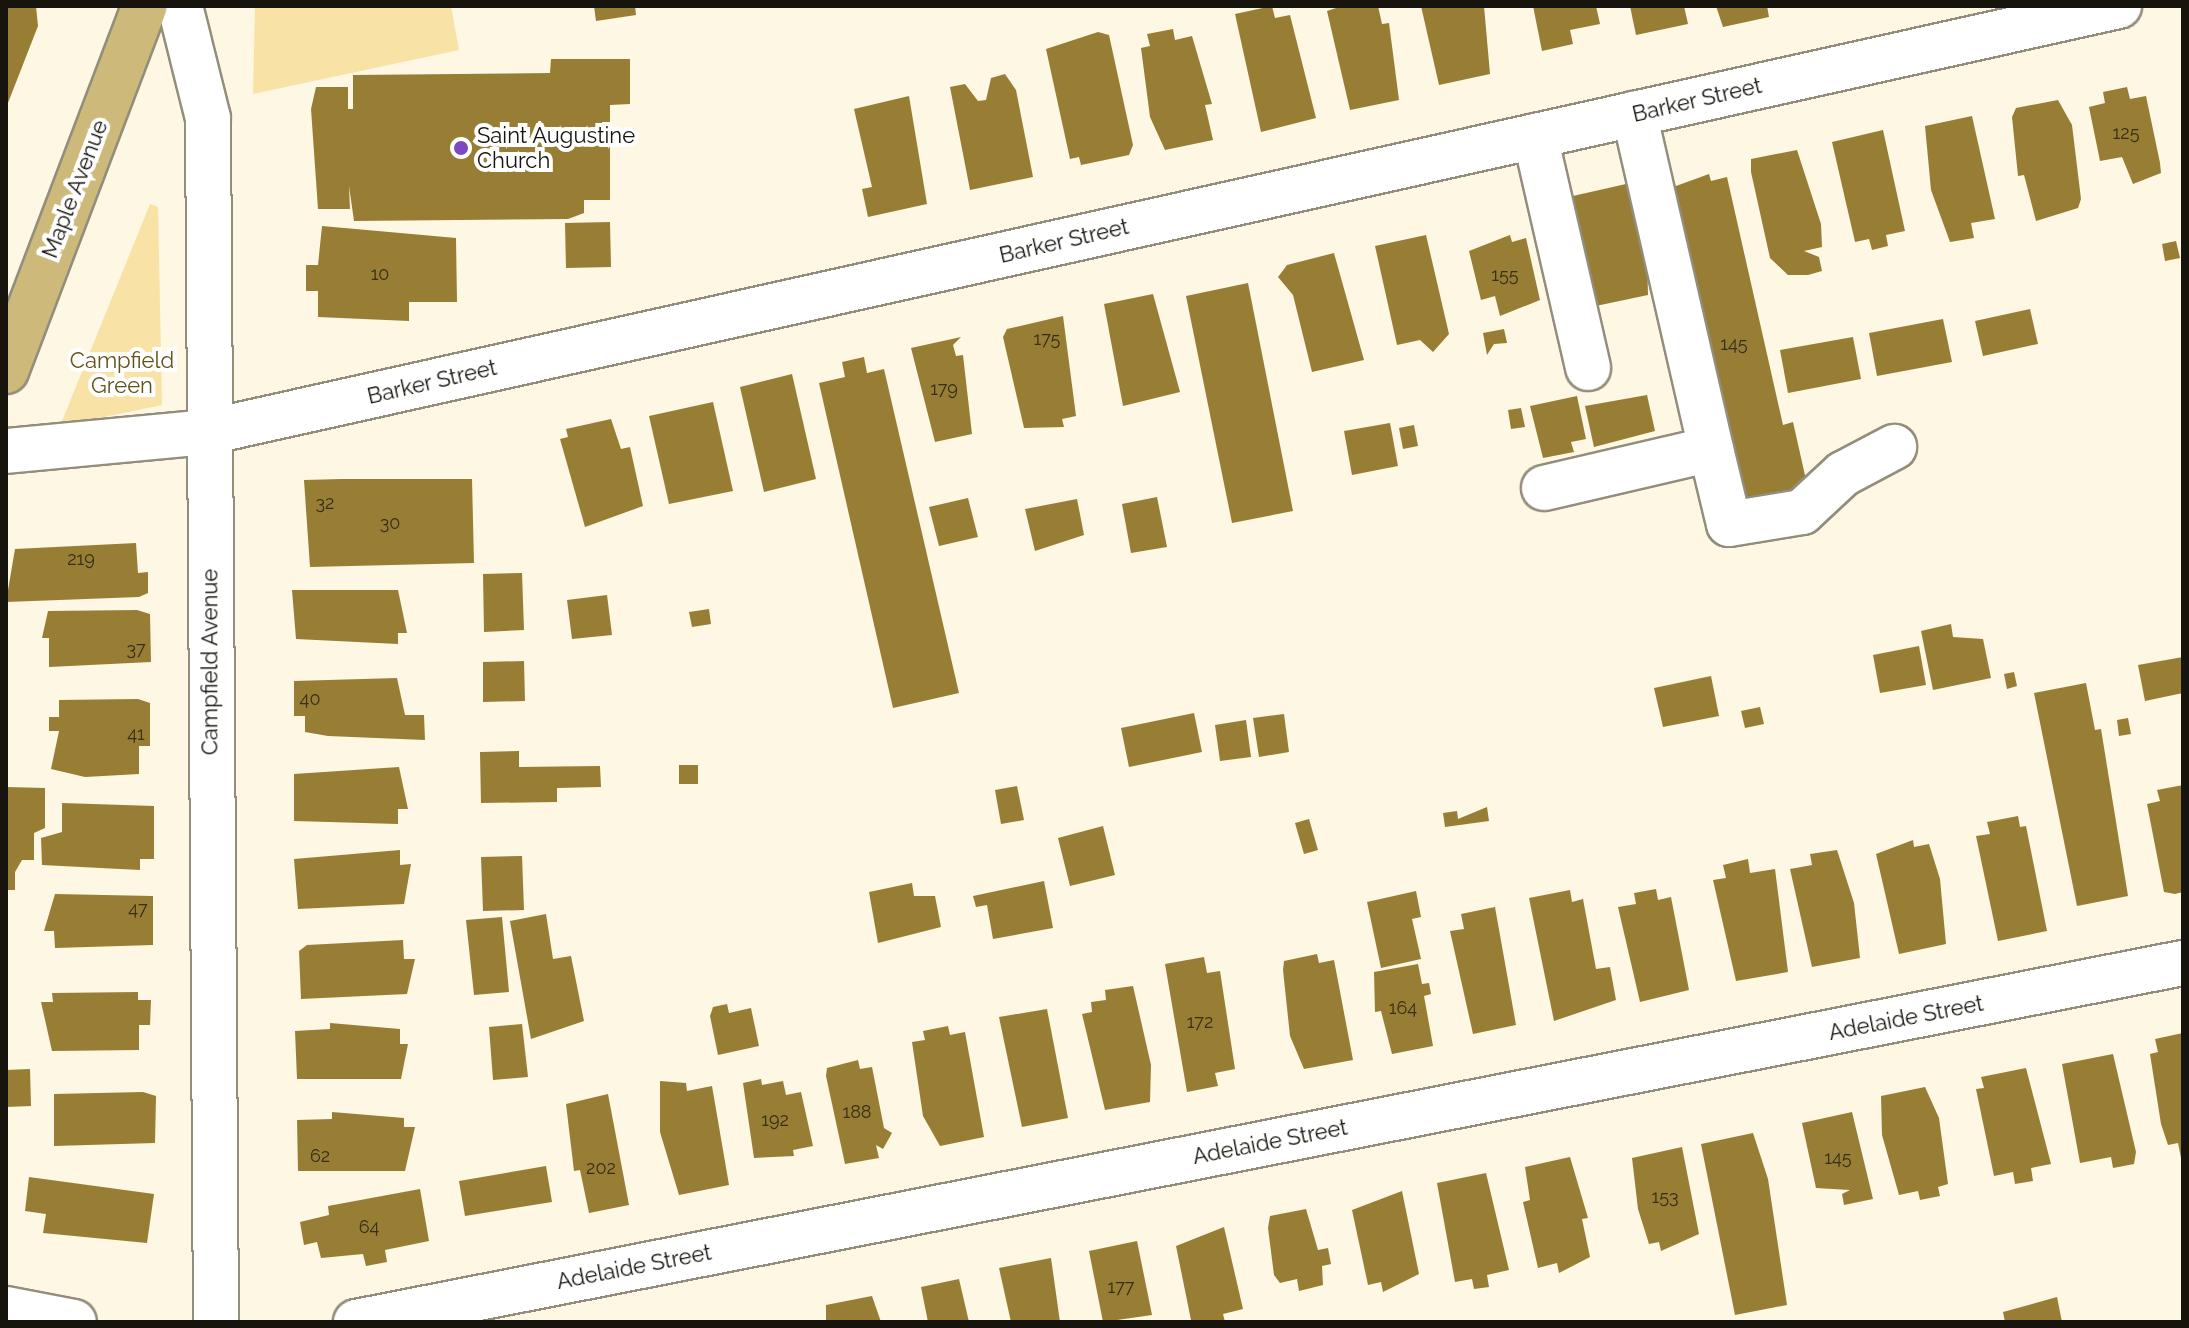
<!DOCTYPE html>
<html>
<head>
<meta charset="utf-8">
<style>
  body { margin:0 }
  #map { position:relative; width:2189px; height:1328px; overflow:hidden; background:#fdf7e3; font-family:Raleway,sans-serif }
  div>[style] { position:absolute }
  .green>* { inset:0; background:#f8e2a6 }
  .building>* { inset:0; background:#977e34 }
  .roads { filter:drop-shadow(2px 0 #938d7c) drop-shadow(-2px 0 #938d7c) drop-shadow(0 2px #938d7c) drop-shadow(0 -2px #938d7c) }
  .minor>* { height:44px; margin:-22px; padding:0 22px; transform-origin:22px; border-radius:22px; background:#fff }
  .major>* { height:44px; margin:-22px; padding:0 22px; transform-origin:22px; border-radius:22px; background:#cdb97a }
  .dots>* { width:22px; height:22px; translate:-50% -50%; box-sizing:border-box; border:4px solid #fff; border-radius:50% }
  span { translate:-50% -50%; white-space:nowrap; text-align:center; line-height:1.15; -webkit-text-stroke:8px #fff; paint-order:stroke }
  .number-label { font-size:18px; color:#362e17 }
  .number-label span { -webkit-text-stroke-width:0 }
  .street-label { font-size:22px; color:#16140d }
  .poi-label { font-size:22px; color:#16140d }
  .left { translate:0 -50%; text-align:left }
  .park-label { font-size:22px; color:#64521b }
  .frame { position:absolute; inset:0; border:8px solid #16140d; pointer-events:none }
</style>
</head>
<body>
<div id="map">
  <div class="green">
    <i style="clip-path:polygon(255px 6px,451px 6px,459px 50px,253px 94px)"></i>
    <i style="clip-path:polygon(150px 204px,158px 207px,162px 405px,60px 426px)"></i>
  </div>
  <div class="building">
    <i style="clip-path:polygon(6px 6px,36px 6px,38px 26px,6px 108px)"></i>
    <i style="clip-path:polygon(594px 6px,635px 6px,636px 15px,596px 21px)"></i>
    <i style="clip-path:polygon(1272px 6px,1275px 18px,1290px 15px,1316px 118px,1261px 132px,1235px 14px)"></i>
    <i style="clip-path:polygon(1342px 6px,1378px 6px,1382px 24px,1389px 23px,1399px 100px,1350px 110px,1327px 11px)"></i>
    <i style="clip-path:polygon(1421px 6px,1484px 6px,1490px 74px,1439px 85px)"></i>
    <i style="clip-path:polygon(1533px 6px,1596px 6px,1600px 24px,1570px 30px,1573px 44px,1542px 51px)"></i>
    <i style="clip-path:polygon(1630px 6px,1684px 6px,1688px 24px,1636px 35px)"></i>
    <i style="clip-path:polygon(1716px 6px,1767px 6px,1769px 17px,1723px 27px)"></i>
    <i style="clip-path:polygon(1173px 29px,1175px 40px,1192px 36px,1212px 104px,1205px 105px,1213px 140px,1165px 150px,1150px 117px,1141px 48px,1150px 46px,1147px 34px)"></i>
    <i style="clip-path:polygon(1098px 32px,1109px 35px,1133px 145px,1129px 155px,1081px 165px,1079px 157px,1070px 159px,1046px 49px)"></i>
    <i style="clip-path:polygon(551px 59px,630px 59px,630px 104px,610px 105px,610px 200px,584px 200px,584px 213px,568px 219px,354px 221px,349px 186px,350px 209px,318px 209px,311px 109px,316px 87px,348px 87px,348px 109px,353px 109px,353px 75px,550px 73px)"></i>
    <i style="clip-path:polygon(1005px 74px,1016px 90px,1033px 177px,970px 190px,950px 87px,965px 84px,978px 101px,986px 100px,991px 78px)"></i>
    <i style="clip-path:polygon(2127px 87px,2130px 99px,2146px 96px,2160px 163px,2161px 173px,2133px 184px,2122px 157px,2100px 161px,2089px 107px,2105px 103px,2103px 92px)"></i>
    <i style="clip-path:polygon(909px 96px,927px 204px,868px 217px,862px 189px,872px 187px,854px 109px)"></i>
    <i style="clip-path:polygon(2058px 100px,2072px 125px,2081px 199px,2078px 208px,2036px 221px,2024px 175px,2018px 176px,2012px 117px,2016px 108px)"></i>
    <i style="clip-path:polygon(1972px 116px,1995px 219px,1971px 223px,1974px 238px,1950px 242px,1931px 190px,1925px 126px)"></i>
    <i style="clip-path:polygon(1883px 130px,1905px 231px,1886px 235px,1888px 246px,1872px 250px,1869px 239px,1855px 242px,1832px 142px)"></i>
    <i style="clip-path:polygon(1797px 150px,1821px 224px,1822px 247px,1804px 251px,1819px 257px,1822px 271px,1808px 275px,1788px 275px,1770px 258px,1751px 172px,1751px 159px)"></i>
    <i style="clip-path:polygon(1709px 174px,1711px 181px,1727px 177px,1783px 425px,1793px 422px,1809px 493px,1736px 505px,1665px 190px)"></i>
    <i style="clip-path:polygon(1626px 184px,1647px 254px,1648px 295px,1591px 307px,1564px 198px)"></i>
    <i style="clip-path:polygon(610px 222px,611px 267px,566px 268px,565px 223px)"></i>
    <i style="clip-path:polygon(322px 226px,456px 238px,457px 302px,409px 302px,409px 321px,318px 317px,318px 291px,306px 291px,306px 265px,318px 265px)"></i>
    <i style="clip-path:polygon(1426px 235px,1449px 334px,1433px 352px,1420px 340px,1397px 345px,1375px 246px)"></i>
    <i style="clip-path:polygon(1510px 235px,1512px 242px,1526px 238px,1540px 300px,1500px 316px,1495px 296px,1481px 300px,1469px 251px)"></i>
    <i style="clip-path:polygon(2176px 241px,2180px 258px,2165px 261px,2162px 244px)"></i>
    <i style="clip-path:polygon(1334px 253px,1364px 360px,1312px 372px,1293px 295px,1278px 277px,1287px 265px)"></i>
    <i style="clip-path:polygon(1248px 283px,1293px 511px,1232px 523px,1186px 296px)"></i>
    <i style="clip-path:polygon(1153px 294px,1180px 392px,1123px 406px,1104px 304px)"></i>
    <i style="clip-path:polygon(2030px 309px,2038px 344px,1983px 356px,1975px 321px)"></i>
    <i style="clip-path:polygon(1063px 316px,1076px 416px,1062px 419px,1064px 427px,1024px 428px,1003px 337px,1007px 329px)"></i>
    <i style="clip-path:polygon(1943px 319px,1952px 362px,1877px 376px,1869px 333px)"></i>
    <i style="clip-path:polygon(1504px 329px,1507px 343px,1494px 344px,1487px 355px,1483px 333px)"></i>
    <i style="clip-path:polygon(961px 337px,953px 345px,956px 356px,963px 355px,972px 434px,935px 442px,911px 348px)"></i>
    <i style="clip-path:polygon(1853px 337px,1861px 379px,1788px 393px,1780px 350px)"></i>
    <i style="clip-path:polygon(864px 357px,867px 373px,884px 369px,959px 693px,893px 708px,819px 383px,845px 377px,842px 362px)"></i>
    <i style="clip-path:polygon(792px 374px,816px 479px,764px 492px,740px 387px)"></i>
    <i style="clip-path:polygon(1647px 395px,1655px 431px,1594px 447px,1585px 406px)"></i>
    <i style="clip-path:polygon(1577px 396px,1586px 439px,1571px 442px,1574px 452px,1543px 458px,1530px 406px)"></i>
    <i style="clip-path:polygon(713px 402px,733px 491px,669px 504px,649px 416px)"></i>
    <i style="clip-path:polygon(1521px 408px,1525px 427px,1511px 429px,1508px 410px)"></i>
    <i style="clip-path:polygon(611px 419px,621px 449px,630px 447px,643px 506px,585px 527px,560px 439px,568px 437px,566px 429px)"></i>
    <i style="clip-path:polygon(1390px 423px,1398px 466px,1352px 475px,1344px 431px)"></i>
    <i style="clip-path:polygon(1414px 425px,1418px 446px,1403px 449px,1399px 428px)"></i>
    <i style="clip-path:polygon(341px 479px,472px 479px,474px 563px,310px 567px,304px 480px)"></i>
    <i style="clip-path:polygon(1157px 497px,1167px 547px,1131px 553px,1122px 504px)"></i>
    <i style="clip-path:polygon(968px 498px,978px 537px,939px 546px,929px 507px)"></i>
    <i style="clip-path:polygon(1077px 499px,1084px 535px,1035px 551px,1025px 509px)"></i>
    <i style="clip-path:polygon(136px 543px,138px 573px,148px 572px,148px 593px,139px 597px,6px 602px,15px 549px)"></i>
    <i style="clip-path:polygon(522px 573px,524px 630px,484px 632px,483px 574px)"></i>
    <i style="clip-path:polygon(292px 590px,398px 590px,407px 633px,398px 633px,398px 644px,296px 639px)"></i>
    <i style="clip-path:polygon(607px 595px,612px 635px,572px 639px,567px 600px)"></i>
    <i style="clip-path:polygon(709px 609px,711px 624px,692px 627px,689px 612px)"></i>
    <i style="clip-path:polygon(137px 610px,150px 614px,151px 662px,49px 667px,49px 638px,42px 638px,48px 611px)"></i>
    <i style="clip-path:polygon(1951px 624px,1953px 637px,1983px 639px,1991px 678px,1933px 690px,1921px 631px)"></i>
    <i style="clip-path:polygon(1919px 646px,1926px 685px,1880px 693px,1873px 655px)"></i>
    <i style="clip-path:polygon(2183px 657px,2183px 693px,2145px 701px,2138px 665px)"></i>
    <i style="clip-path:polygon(524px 661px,525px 701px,483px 702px,483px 662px)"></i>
    <i style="clip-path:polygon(2014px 672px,2017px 686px,2007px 689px,2004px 674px)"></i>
    <i style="clip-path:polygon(1711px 676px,1719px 716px,1663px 727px,1654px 688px)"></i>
    <i style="clip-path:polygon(397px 678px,405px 715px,424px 715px,425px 740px,328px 736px,305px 732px,305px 716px,294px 716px,294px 681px)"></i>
    <i style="clip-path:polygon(2086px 683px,2095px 730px,2101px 729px,2128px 896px,2077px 906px,2034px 693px)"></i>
    <i style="clip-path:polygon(138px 699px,150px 703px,150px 746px,139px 746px,139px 774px,85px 777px,51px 769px,59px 731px,49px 731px,49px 717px,59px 717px,59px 700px)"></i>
    <i style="clip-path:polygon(1760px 707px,1764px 724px,1745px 728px,1741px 711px)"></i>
    <i style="clip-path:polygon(1194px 713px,1202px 752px,1129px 767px,1121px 728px)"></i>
    <i style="clip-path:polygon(1284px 714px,1289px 752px,1259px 757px,1253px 718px)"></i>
    <i style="clip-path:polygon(2128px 718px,2131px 734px,2119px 736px,2117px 720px)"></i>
    <i style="clip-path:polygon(1246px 720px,1251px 757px,1220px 761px,1215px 725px)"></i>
    <i style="clip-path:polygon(519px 751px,519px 767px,600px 766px,601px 787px,557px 788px,557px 802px,481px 803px,480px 752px)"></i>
    <i style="clip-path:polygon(679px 765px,698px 765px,698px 784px,679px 784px)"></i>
    <i style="clip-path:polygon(399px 767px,408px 809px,398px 809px,398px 824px,294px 821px,294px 774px)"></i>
    <i style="clip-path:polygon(2183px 785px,2183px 892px,2175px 894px,2164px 892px,2147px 804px,2160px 801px,2157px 790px)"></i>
    <i style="clip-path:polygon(1017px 786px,1024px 820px,1001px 824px,995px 790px)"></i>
    <i style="clip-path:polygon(6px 787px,45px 788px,45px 828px,34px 833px,34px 860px,22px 860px,15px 872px,15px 890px,6px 890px)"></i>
    <i style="clip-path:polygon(62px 803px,154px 806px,154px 859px,140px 859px,140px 870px,42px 865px,41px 838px,62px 832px)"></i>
    <i style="clip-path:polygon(1487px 807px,1489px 821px,1445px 827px,1443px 813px,1457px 811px,1458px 819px)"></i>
    <i style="clip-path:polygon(2018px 816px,2020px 827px,2026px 826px,2047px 931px,1998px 941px,1976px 836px,1990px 834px,1987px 822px)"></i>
    <i style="clip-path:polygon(1309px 819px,1318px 850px,1304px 854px,1295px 823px)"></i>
    <i style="clip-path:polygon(1103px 826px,1115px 875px,1070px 886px,1058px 838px)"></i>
    <i style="clip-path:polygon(1913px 840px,1914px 847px,1929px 844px,1940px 879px,1946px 944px,1899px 954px,1876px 854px)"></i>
    <i style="clip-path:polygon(400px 850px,400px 865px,411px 864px,404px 904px,298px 909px,294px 859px)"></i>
    <i style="clip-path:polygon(1837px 850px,1854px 903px,1860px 958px,1812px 967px,1790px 869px,1812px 865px,1810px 854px)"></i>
    <i style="clip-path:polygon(522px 856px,524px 910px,483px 911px,481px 857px)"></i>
    <i style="clip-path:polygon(1748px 859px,1750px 873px,1775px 869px,1788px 972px,1736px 981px,1713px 880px,1726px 878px,1723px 865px)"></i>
    <i style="clip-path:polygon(1044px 881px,1053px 928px,993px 939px,987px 905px,976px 907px,973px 896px)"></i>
    <i style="clip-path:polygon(912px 883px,914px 896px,935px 896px,941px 927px,878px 943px,869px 892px)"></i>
    <i style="clip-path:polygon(1656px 889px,1658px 900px,1671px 897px,1689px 990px,1640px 1002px,1618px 907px,1636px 904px,1634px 893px)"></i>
    <i style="clip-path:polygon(1570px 890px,1572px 902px,1583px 899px,1596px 969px,1610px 967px,1616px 1000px,1554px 1021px,1529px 898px)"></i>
    <i style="clip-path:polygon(1416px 891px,1421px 917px,1412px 919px,1421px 959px,1381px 968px,1367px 902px)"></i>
    <i style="clip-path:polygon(55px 894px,153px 896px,153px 945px,55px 948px,54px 931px,44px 931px)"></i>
    <i style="clip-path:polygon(1495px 907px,1516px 1025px,1473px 1034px,1450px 931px,1464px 929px,1461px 914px)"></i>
    <i style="clip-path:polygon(546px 914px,553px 959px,571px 956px,584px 1021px,531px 1039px,510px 921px)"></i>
    <i style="clip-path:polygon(502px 917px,509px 992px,474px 995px,466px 920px)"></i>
    <i style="clip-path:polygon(403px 940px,404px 959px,415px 959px,407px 994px,301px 999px,299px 951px,307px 945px)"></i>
    <i style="clip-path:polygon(1317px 954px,1319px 963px,1334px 960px,1353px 1060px,1304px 1069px,1290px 1036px,1283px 970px,1284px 961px)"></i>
    <i style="clip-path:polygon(1204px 957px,1207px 973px,1220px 971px,1235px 1069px,1215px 1073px,1218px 1086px,1187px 1092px,1165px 964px)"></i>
    <i style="clip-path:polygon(1418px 964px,1422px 984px,1429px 983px,1431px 994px,1424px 996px,1433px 1046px,1392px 1054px,1381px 1011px,1375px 1012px,1374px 972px)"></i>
    <i style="clip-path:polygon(1133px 986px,1151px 1065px,1150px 1102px,1105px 1110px,1082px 1014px,1092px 1012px,1091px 1002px,1106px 1000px,1105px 990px)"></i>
    <i style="clip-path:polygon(138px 992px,138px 1000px,151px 1000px,150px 1025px,139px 1025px,139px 1050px,52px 1051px,41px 1002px,53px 1002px,52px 993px)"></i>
    <i style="clip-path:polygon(727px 1004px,729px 1013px,751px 1008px,759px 1046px,718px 1055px,710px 1016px,713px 1007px)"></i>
    <i style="clip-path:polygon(1047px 1009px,1068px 1118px,1022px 1127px,999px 1017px)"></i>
    <i style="clip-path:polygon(330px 1023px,400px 1029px,400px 1044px,408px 1044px,401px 1079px,297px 1079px,295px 1031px,330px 1029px)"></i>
    <i style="clip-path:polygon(522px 1024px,528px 1077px,493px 1080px,489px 1027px)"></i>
    <i style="clip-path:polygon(948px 1026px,950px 1035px,965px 1032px,984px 1137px,940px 1146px,923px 1116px,912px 1042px,925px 1040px,923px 1031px)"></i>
    <i style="clip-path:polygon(2183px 1033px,2183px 1163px,2182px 1163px,2178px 1143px,2168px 1145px,2161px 1124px,2150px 1054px,2158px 1052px,2155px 1039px)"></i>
    <i style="clip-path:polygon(2113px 1054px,2136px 1152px,2134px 1164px,2113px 1168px,2111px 1157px,2080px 1163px,2062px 1064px)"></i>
    <i style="clip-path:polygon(858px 1060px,860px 1069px,872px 1067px,884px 1128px,892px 1133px,883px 1149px,876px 1145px,879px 1158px,845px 1164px,826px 1076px,827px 1068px)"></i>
    <i style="clip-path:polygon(2026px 1068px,2051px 1164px,2031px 1168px,2033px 1181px,2015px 1184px,2013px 1172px,1994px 1176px,1976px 1089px,1984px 1088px,1981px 1077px)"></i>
    <i style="clip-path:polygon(30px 1069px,31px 1106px,6px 1107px,6px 1070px)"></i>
    <i style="clip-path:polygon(761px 1079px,762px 1085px,783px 1081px,786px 1095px,801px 1092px,813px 1146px,793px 1150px,794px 1156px,754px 1158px,743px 1083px)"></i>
    <i style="clip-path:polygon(660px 1081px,686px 1083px,687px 1091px,712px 1086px,729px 1185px,679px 1195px,660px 1132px)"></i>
    <i style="clip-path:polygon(1925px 1087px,1939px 1118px,1948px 1184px,1938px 1187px,1940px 1196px,1920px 1200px,1918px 1191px,1899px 1195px,1882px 1135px,1881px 1096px)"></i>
    <i style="clip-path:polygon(143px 1092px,156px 1096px,155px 1143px,54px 1146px,54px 1094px)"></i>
    <i style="clip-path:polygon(608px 1094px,629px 1205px,589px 1213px,580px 1170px,574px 1171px,566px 1104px)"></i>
    <i style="clip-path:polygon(332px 1112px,404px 1118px,404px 1127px,415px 1127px,405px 1171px,298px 1171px,297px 1120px,332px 1119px)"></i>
    <i style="clip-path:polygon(1852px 1112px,1873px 1199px,1844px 1205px,1842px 1194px,1850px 1190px,1816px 1188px,1802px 1123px)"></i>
    <i style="clip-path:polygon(1753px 1133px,1768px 1179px,1787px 1305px,1735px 1315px,1701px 1144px)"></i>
    <i style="clip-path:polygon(1682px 1147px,1699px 1234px,1661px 1251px,1659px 1242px,1649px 1244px,1638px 1209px,1632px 1158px)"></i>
    <i style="clip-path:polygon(1570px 1157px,1588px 1218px,1582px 1219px,1590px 1257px,1559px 1273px,1557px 1263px,1538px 1268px,1523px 1202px,1530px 1200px,1525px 1167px)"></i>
    <i style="clip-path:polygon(546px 1166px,552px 1202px,465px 1216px,459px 1181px)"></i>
    <i style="clip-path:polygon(1486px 1173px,1509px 1270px,1487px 1275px,1489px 1287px,1474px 1289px,1472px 1279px,1455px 1282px,1437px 1183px)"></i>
    <i style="clip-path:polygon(29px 1177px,154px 1194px,147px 1243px,43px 1233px,46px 1214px,25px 1211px)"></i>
    <i style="clip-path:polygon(420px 1189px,429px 1241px,385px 1250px,387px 1262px,366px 1266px,363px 1254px,321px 1258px,317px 1242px,304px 1245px,300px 1222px,329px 1215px,328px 1206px)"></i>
    <i style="clip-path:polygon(1402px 1191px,1419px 1274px,1383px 1292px,1381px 1282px,1368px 1285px,1352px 1210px)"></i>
    <i style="clip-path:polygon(1306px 1209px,1318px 1250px,1328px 1248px,1331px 1264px,1322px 1266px,1323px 1285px,1299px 1291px,1297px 1279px,1280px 1283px,1274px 1275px,1268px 1228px,1270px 1216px)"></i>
    <i style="clip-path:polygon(1224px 1227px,1243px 1309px,1223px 1314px,1225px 1322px,1191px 1320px,1176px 1246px)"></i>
    <i style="clip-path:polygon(1137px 1241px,1152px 1315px,1103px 1322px,1089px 1251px)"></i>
    <i style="clip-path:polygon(1051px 1258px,1060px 1322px,1011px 1322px,999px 1268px)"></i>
    <i style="clip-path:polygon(959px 1279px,969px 1322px,928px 1322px,921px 1287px)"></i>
    <i style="clip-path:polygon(872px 1296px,881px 1322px,826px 1322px,826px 1305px)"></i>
    <i style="clip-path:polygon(2057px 1297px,2062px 1322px,2005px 1322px,2003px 1312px)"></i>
  </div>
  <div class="roads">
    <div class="minor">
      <i style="left:180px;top:6px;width:115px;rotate:76deg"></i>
      <i style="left:208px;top:118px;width:1204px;rotate:89.62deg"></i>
      <i style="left:1535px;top:136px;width:238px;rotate:77.1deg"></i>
      <i style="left:1711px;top:449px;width:77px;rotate:76.5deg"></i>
      <i style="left:1729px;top:524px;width:74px;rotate:-9.3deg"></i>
      <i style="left:1802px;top:512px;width:56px;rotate:-42.8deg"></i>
      <i style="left:1843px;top:474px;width:58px;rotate:-27.9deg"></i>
      <i style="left:6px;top:451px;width:203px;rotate:-5.4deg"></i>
      <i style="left:208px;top:432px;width:1958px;rotate:-12.57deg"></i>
      <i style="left:1544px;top:488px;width:171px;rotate:-13.1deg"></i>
      <i style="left:1711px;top:449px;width:344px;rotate:-102.9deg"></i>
      <i style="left:6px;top:1309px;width:69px;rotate:10.8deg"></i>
      <i style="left:356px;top:1322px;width:1862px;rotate:-11.12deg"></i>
    </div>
    <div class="major">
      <i style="left:6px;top:371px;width:391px;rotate:-69.2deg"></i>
    </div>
  </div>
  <div class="dots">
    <i style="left:461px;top:148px;background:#7d49c1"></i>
  </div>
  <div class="number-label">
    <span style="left:2126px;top:133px">125</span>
    <span style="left:380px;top:274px">10</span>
    <span style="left:1505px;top:275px">155</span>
    <span style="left:1047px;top:339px">175</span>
    <span style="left:1734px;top:344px">145</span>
    <span style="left:944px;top:389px">179</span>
    <span style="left:325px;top:503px">32</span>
    <span style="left:390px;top:523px">30</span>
    <span style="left:81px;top:559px">219</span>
    <span style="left:136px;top:649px">37</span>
    <span style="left:310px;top:699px">40</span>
    <span style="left:136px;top:734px">41</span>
    <span style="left:138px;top:909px">47</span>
    <span style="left:1403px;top:1008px">164</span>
    <span style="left:1200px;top:1022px">172</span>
    <span style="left:857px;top:1112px">188</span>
    <span style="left:775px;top:1120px">192</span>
    <span style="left:320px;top:1156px">62</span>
    <span style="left:1838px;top:1158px">145</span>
    <span style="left:601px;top:1168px">202</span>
    <span style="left:1665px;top:1197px">153</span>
    <span style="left:369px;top:1227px">64</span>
    <span style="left:1121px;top:1287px">177</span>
  </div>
  <div class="street-label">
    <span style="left:1697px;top:100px;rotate:-13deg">Barker Street</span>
    <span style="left:75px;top:189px;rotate:-69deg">Maple Avenue</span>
    <span style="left:1064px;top:241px;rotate:-13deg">Barker Street</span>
    <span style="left:432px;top:382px;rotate:-13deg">Barker Street</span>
    <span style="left:210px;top:662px;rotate:-90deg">Campfield Avenue</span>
    <span style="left:1906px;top:1018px;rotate:-11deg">Adelaide Street</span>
    <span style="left:1270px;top:1142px;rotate:-11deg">Adelaide Street</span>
    <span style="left:634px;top:1267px;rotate:-11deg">Adelaide Street</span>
  </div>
  <div class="poi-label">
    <span class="left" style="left:477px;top:148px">Saint Augustine<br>Church</span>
  </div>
  <div class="park-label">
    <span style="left:122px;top:373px">Campfield<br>Green</span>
  </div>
  <div class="frame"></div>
</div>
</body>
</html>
